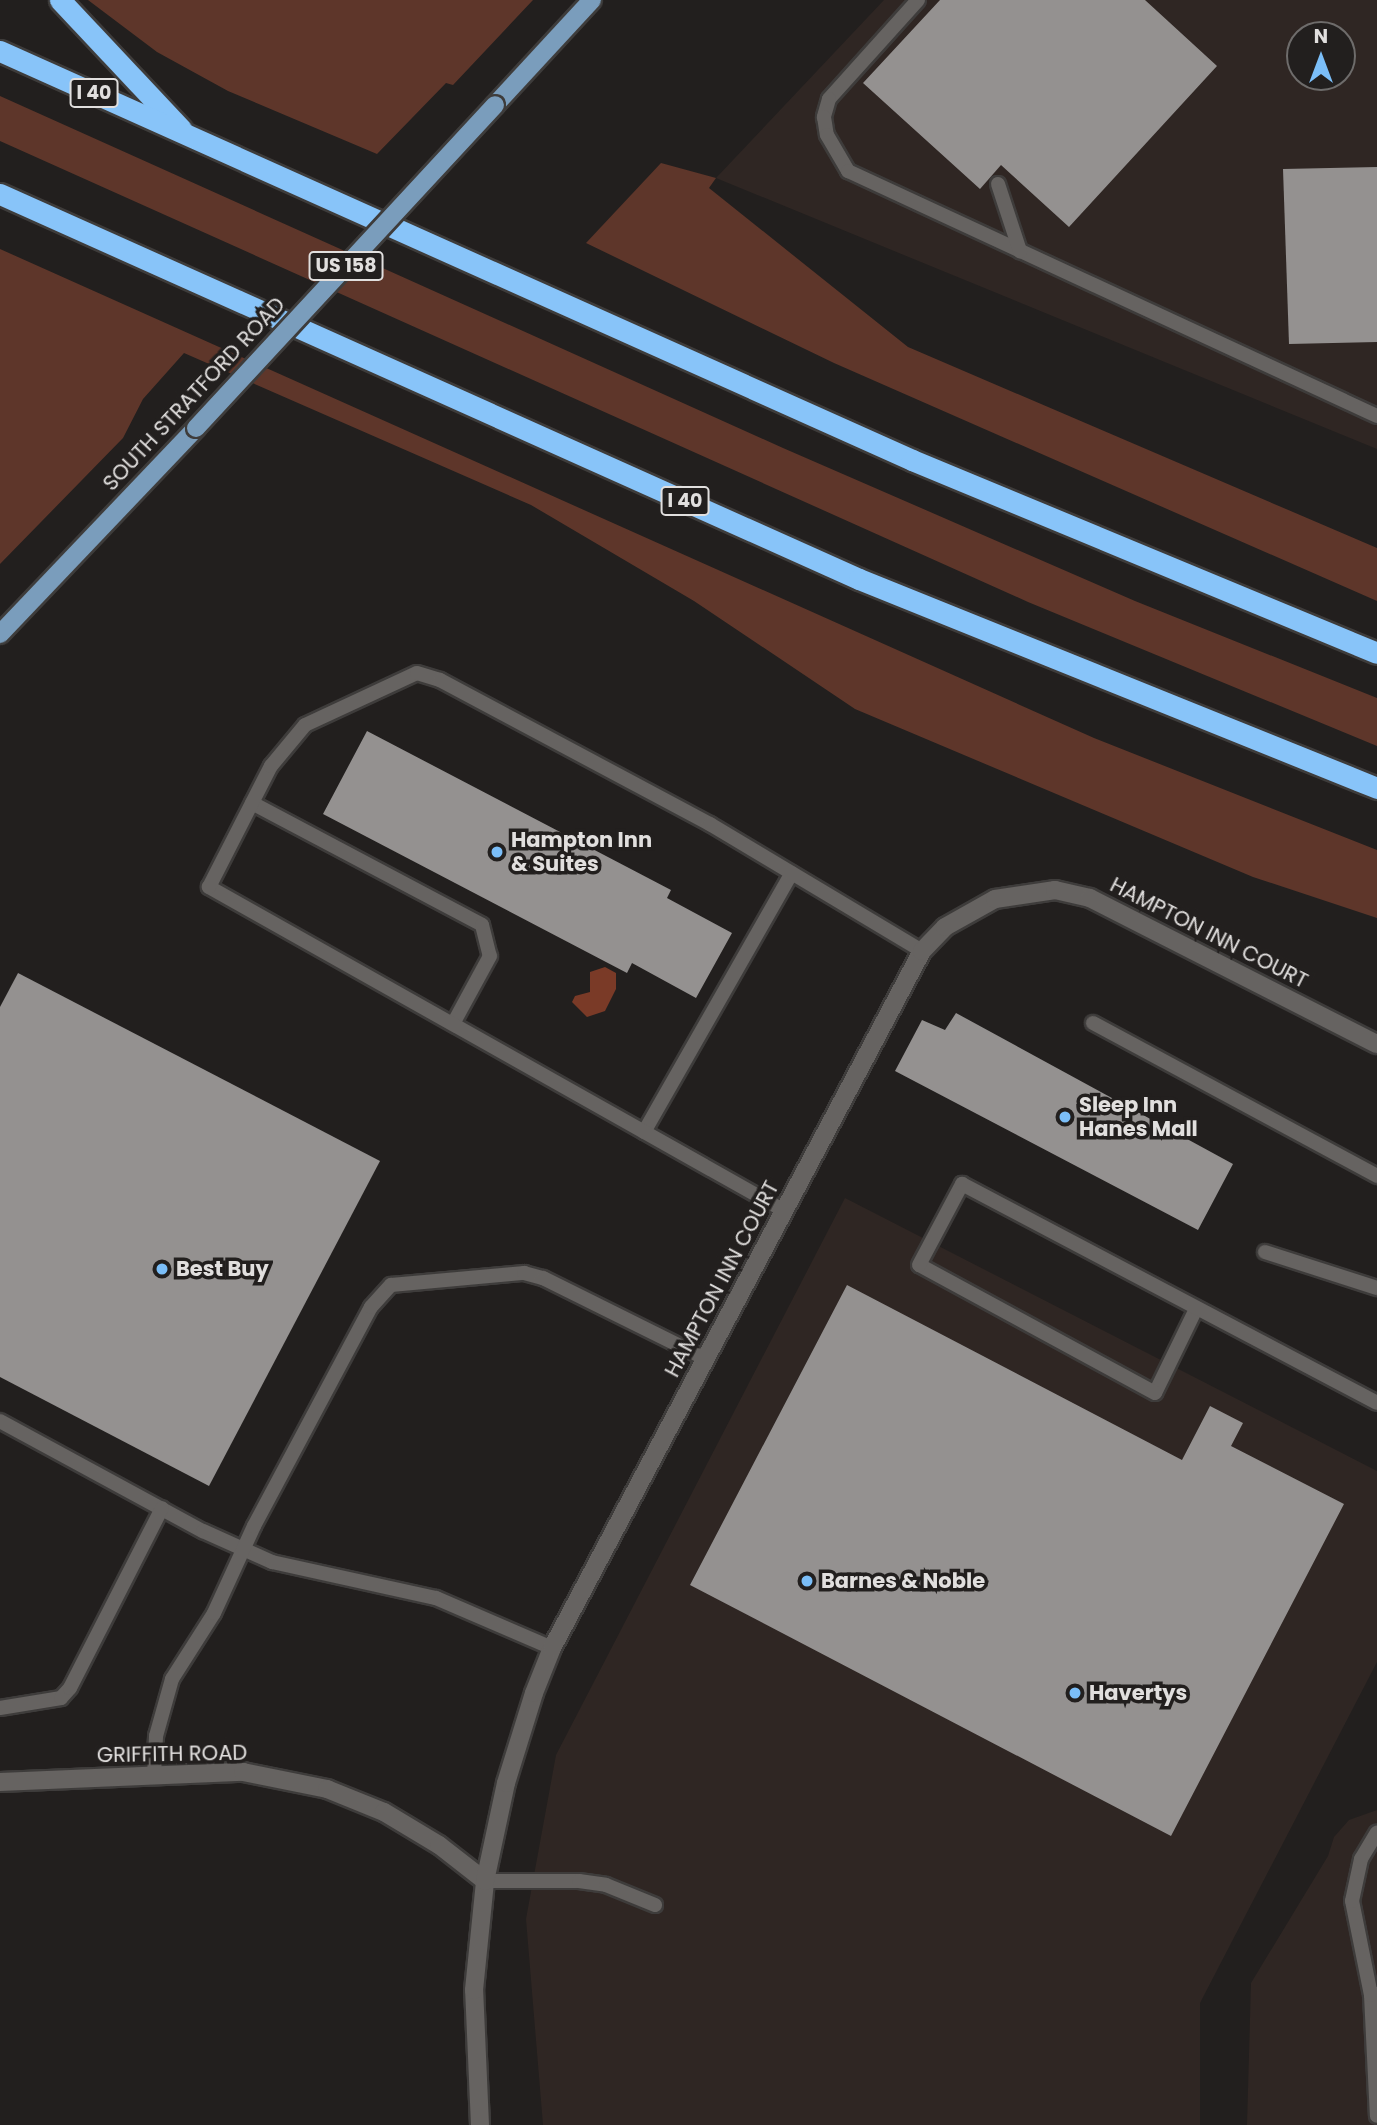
<!DOCTYPE html>
<html>
<head>
<meta charset="utf-8">
<style>
  body { margin:0 }
  #map { position:relative; width:1377px; height:2125px; overflow:hidden; background:#221f1e; font-family:Poppins,sans-serif }
  div>[style] { position:absolute }
  .built>* { inset:0; background:#2f2623 }
  .green>* { inset:0; background:#5e362a }
  .water>* { inset:0; background:#7a3a27 }
  .building>* { inset:0; background:#949190 }
  .roads { filter:drop-shadow(2px 0 #3e3c3b) drop-shadow(-2px 0 #3e3c3b) drop-shadow(0 2px #3e3c3b) drop-shadow(0 -2px #3e3c3b) }
  .service>* { height:14px; margin:-7px; padding:0 7px; transform-origin:7px; border-radius:7px; background:#666361 }
  .minor>* { height:18px; margin:-9px; padding:0 9px; transform-origin:9px; border-radius:9px; background:#666361 }
  .primary>* { height:18px; margin:-9px; padding:0 9px; transform-origin:9px; border-radius:9px; background:#7a9dbc }
  .motorway>* { height:21px; margin:-10.5px; padding:0 10.5px; transform-origin:10.5px; border-radius:10.5px; background:#88c4f9 }
  .bridges { filter:drop-shadow(2px 0 #3e3c3b) drop-shadow(-2px 0 #3e3c3b) drop-shadow(0 2px #3e3c3b) drop-shadow(0 -2px #3e3c3b) }
  .primary-bridge>* { height:18px; margin:-9px; padding:0 9px; transform-origin:9px; border-radius:9px; background:#7a9dbc }
  .dots>* { width:19px; height:19px; translate:-50% -50%; box-sizing:border-box; border:4px solid #221f1e; border-radius:50% }
  span { translate:-50% -50%; white-space:nowrap; text-align:center; line-height:1.15; -webkit-text-stroke:7px #221f1e; paint-order:stroke }
  .shield-label span { padding:2px 5px; background:#221f1e; border:2px solid; border-radius:5px; -webkit-text-stroke-width:0 }
  .shield-label { font-size:19px; color:#e1dfde; font-weight:700 }
  .street-label { font-size:21px; color:#e1dfde }
  .poi-label { font-size:21px; color:#e1dfde; font-weight:700 }
  .left { translate:0 -50%; text-align:left }
  .north { position:absolute; left:1286px; top:21px; width:70px; height:70px; box-sizing:border-box; background:#221f1e; border:2px solid #6e6c6b; border-radius:50%; rotate:0deg; font-size:19px; font-weight:700; line-height:28px; text-align:center; color:#e1dfde }
  .north::after { content:''; display:block; margin:auto; width:24px; height:32px; background:#7bbef8; clip-path:polygon(50% 0,100% 100%,50% 72%,0 100%) }
</style>
</head>
<body>
<div id="map">
  <div class="built">
    <i style="clip-path:polygon(evenodd,884px 0,1377px 0,1377px 449px,716px 178px,884px 0,1300px 35px,1342px 35px,1342px 77px,1300px 77px,1300px 35px)"></i>
    <i style="clip-path:polygon(845px 1198px,1377px 1471px,1377px 1662px,1200px 2003px,1200px 2125px,543px 2125px,526px 1919px,556px 1755px)"></i>
    <i style="clip-path:polygon(1377px 1810px,1377px 2125px,1247px 2125px,1251px 1983px,1328px 1856px,1334px 1837px,1349px 1820px)"></i>
  </div>
  <div class="green">
    <i style="clip-path:polygon(88px 0,533px 0,453px 85px,446px 83px,377px 154px,228px 91px,157px 52px)"></i>
    <i style="clip-path:polygon(0 96px,783px 448px,1135px 601px,1377px 698px,1377px 746px,1028px 602px,0 141px)"></i>
    <i style="clip-path:polygon(661px 163px,716px 178px,709px 188px,908px 347px,1377px 548px,1377px 601px,834px 363px,586px 243px)"></i>
    <i style="clip-path:polygon(0 249px,1094px 738px,1377px 850px,1377px 918px,1253px 877px,855px 709px,694px 601px,531px 505px,184px 353px,143px 399px,123px 438px,0 564px)"></i>
  </div>
  <div class="water">
    <i style="clip-path:polygon(605px 967px,616px 973px,616px 989px,605px 1011px,587px 1017px,572px 1002px,575px 996px,590px 992px,590px 972px)"></i>
  </div>
  <div class="building">
    <i style="clip-path:polygon(940px 0,1145px 0,1217px 66px,1069px 227px,1001px 165px,980px 189px,863px 83px)"></i>
    <i style="clip-path:polygon(1377px 167px,1377px 342px,1289px 344px,1283px 169px)"></i>
    <i style="clip-path:polygon(367px 731px,671px 890px,667px 898px,732px 933px,696px 998px,632px 963px,627px 973px,323px 814px)"></i>
    <i style="clip-path:polygon(18px 973px,380px 1161px,209px 1486px,0 1377px,0 1007px)"></i>
    <i style="clip-path:polygon(956px 1013px,1233px 1164px,1198px 1230px,895px 1071px,922px 1020px,945px 1030px)"></i>
    <i style="clip-path:polygon(847px 1285px,1182px 1460px,1210px 1406px,1243px 1423px,1231px 1446px,1344px 1504px,1171px 1836px,690px 1585px)"></i>
  </div>
  <div class="roads">
    <div class="service">
      <i style="left:918px;top:0;width:133px;rotate:132deg"></i>
      <i style="left:829px;top:99px;width:19px;rotate:106deg"></i>
      <i style="left:824px;top:117px;width:18px;rotate:81deg"></i>
      <i style="left:827px;top:135px;width:42px;rotate:59.7deg"></i>
      <i style="left:848px;top:171px;width:583px;rotate:24.85deg"></i>
      <i style="left:998px;top:184px;width:71px;rotate:71.8deg"></i>
      <i style="left:252px;top:803px;width:260px;rotate:27.9deg"></i>
      <i style="left:482px;top:925px;width:32px;rotate:76deg"></i>
      <i style="left:490px;top:956px;width:77px;rotate:118.6deg"></i>
      <i style="left:1093px;top:1023px;width:323px;rotate:28.3deg"></i>
      <i style="left:644px;top:1132px;width:298px;rotate:-60.3deg"></i>
      <i style="left:783px;top:1210px;width:659px;rotate:-150.63deg"></i>
      <i style="left:209px;top:887px;width:136px;rotate:-62.9deg"></i>
      <i style="left:271px;top:766px;width:53px;rotate:-50.3deg"></i>
      <i style="left:305px;top:725px;width:123px;rotate:-24.9deg"></i>
      <i style="left:417px;top:673px;width:24px;rotate:17deg"></i>
      <i style="left:440px;top:680px;width:306px;rotate:28.1deg"></i>
      <i style="left:710px;top:824px;width:247px;rotate:30.9deg"></i>
      <i style="left:1265px;top:1252px;width:118px;rotate:17.8deg"></i>
      <i style="left:1196px;top:1309px;width:93px;rotate:116deg"></i>
      <i style="left:1155px;top:1393px;width:268px;rotate:-151.5deg"></i>
      <i style="left:919px;top:1265px;width:92px;rotate:-62deg"></i>
      <i style="left:962px;top:1184px;width:469px;rotate:27.8deg"></i>
      <i style="left:0;top:1421px;width:231px;rotate:28.5deg"></i>
      <i style="left:203px;top:1531px;width:76px;rotate:24.2deg"></i>
      <i style="left:272px;top:1562px;width:168px;rotate:12.4deg"></i>
      <i style="left:436px;top:1598px;width:126px;rotate:23.3deg"></i>
      <i style="left:0;top:1708px;width:62px;rotate:-9.3deg"></i>
      <i style="left:61px;top:1698px;width:13px;rotate:-48deg"></i>
      <i style="left:70px;top:1688px;width:202px;rotate:-62.9deg"></i>
      <i style="left:154px;top:1775px;width:39px;rotate:-87deg"></i>
      <i style="left:156px;top:1736px;width:59px;rotate:-74.3deg"></i>
      <i style="left:172px;top:1679px;width:78px;rotate:-57.5deg"></i>
      <i style="left:214px;top:1613px;width:96px;rotate:-65.3deg"></i>
      <i style="left:254px;top:1526px;width:248px;rotate:-61.9deg"></i>
      <i style="left:371px;top:1307px;width:30px;rotate:-48deg"></i>
      <i style="left:391px;top:1285px;width:134px;rotate:-5.2deg"></i>
      <i style="left:524px;top:1273px;width:20px;rotate:15deg"></i>
      <i style="left:543px;top:1278px;width:182px;rotate:26.4deg"></i>
      <i style="left:485px;top:1881px;width:94px"></i>
      <i style="left:579px;top:1881px;width:27px;rotate:8deg"></i>
      <i style="left:606px;top:1885px;width:53px;rotate:22.2deg"></i>
      <i style="left:1377px;top:1994px;width:6px;rotate:171deg"></i>
      <i style="left:1371px;top:1995px;width:121px;rotate:87.2deg"></i>
      <i style="left:1371px;top:1995px;width:96px;rotate:-101.4deg"></i>
      <i style="left:1352px;top:1901px;width:43px;rotate:-77.9deg"></i>
      <i style="left:1361px;top:1859px;width:31px;rotate:-59deg"></i>
    </div>
    <div class="minor">
      <i style="left:0;top:1782px;width:243px;rotate:-2.4deg"></i>
      <i style="left:243px;top:1772px;width:86px;rotate:11.4deg"></i>
      <i style="left:327px;top:1789px;width:61px;rotate:22deg"></i>
      <i style="left:384px;top:1812px;width:64px;rotate:31deg"></i>
      <i style="left:439px;top:1845px;width:58px;rotate:38deg"></i>
      <i style="left:480px;top:2125px;width:135px;rotate:-92.5deg"></i>
      <i style="left:474px;top:1990px;width:110px;rotate:-84.2deg"></i>
      <i style="left:485px;top:1881px;width:100px;rotate:-77.9deg"></i>
      <i style="left:506px;top:1783px;width:94px;rotate:-72.7deg"></i>
      <i style="left:534px;top:1693px;width:48px;rotate:-68.2deg"></i>
      <i style="left:552px;top:1648px;width:789px;rotate:-62.04deg"></i>
      <i style="left:922px;top:951px;width:33px;rotate:-46deg"></i>
      <i style="left:945px;top:927px;width:57px;rotate:-29.2deg"></i>
      <i style="left:995px;top:899px;width:61px;rotate:-8.5deg"></i>
      <i style="left:1055px;top:890px;width:36px;rotate:13deg"></i>
      <i style="left:1090px;top:898px;width:322px;rotate:27deg"></i>
    </div>
    <div class="primary">
      <i style="left:495px;top:105px;width:143px;rotate:-47.3deg"></i>
      <i style="left:0;top:634px;width:284px;rotate:-46.4deg"></i>
    </div>
    <div class="motorway">
      <i style="left:60px;top:0;width:177px;rotate:46.8deg"></i>
      <i style="left:0;top:51px;width:1000px;rotate:24.15deg"></i>
      <i style="left:912px;top:460px;width:503px;rotate:22.54deg"></i>
      <i style="left:0;top:194px;width:941px;rotate:24.14deg"></i>
      <i style="left:859px;top:579px;width:559px;rotate:21.97deg"></i>
    </div>
  </div>
  <div class="bridges">
    <div class="primary-bridge">
      <i style="left:196px;top:428px;width:440px;rotate:-47.2deg"></i>
    </div>
  </div>
  <div class="dots">
    <i style="left:497px;top:852px;background:#7bbef8"></i>
    <i style="left:1065px;top:1117px;background:#7bbef8"></i>
    <i style="left:162px;top:1269px;background:#7bbef8"></i>
    <i style="left:807px;top:1581px;background:#7bbef8"></i>
    <i style="left:1075px;top:1693px;background:#7bbef8"></i>
  </div>
  <div class="shield-label">
    <span style="left:94px;top:93px">I 40</span>
    <span style="left:346px;top:266px">US 158</span>
    <span style="left:685px;top:501px">I 40</span>
  </div>
  <div class="street-label">
    <span style="left:194px;top:394px;rotate:-47deg">SOUTH STRATFORD ROAD</span>
    <span style="left:1209px;top:933px;rotate:27deg">HAMPTON INN COURT</span>
    <span style="left:722px;top:1279px;rotate:-62deg">HAMPTON INN COURT</span>
    <span style="left:172px;top:1754px;rotate:-1deg">GRIFFITH ROAD</span>
  </div>
  <div class="poi-label">
    <span class="left" style="left:511px;top:852px">Hampton Inn<br>&amp; Suites</span>
    <span class="left" style="left:1079px;top:1117px">Sleep Inn<br>Hanes Mall</span>
    <span class="left" style="left:176px;top:1269px">Best Buy</span>
    <span class="left" style="left:821px;top:1581px">Barnes &amp; Noble</span>
    <span class="left" style="left:1089px;top:1693px">Havertys</span>
  </div>
  <div class="north">N</div>
</div>
</body>
</html>
